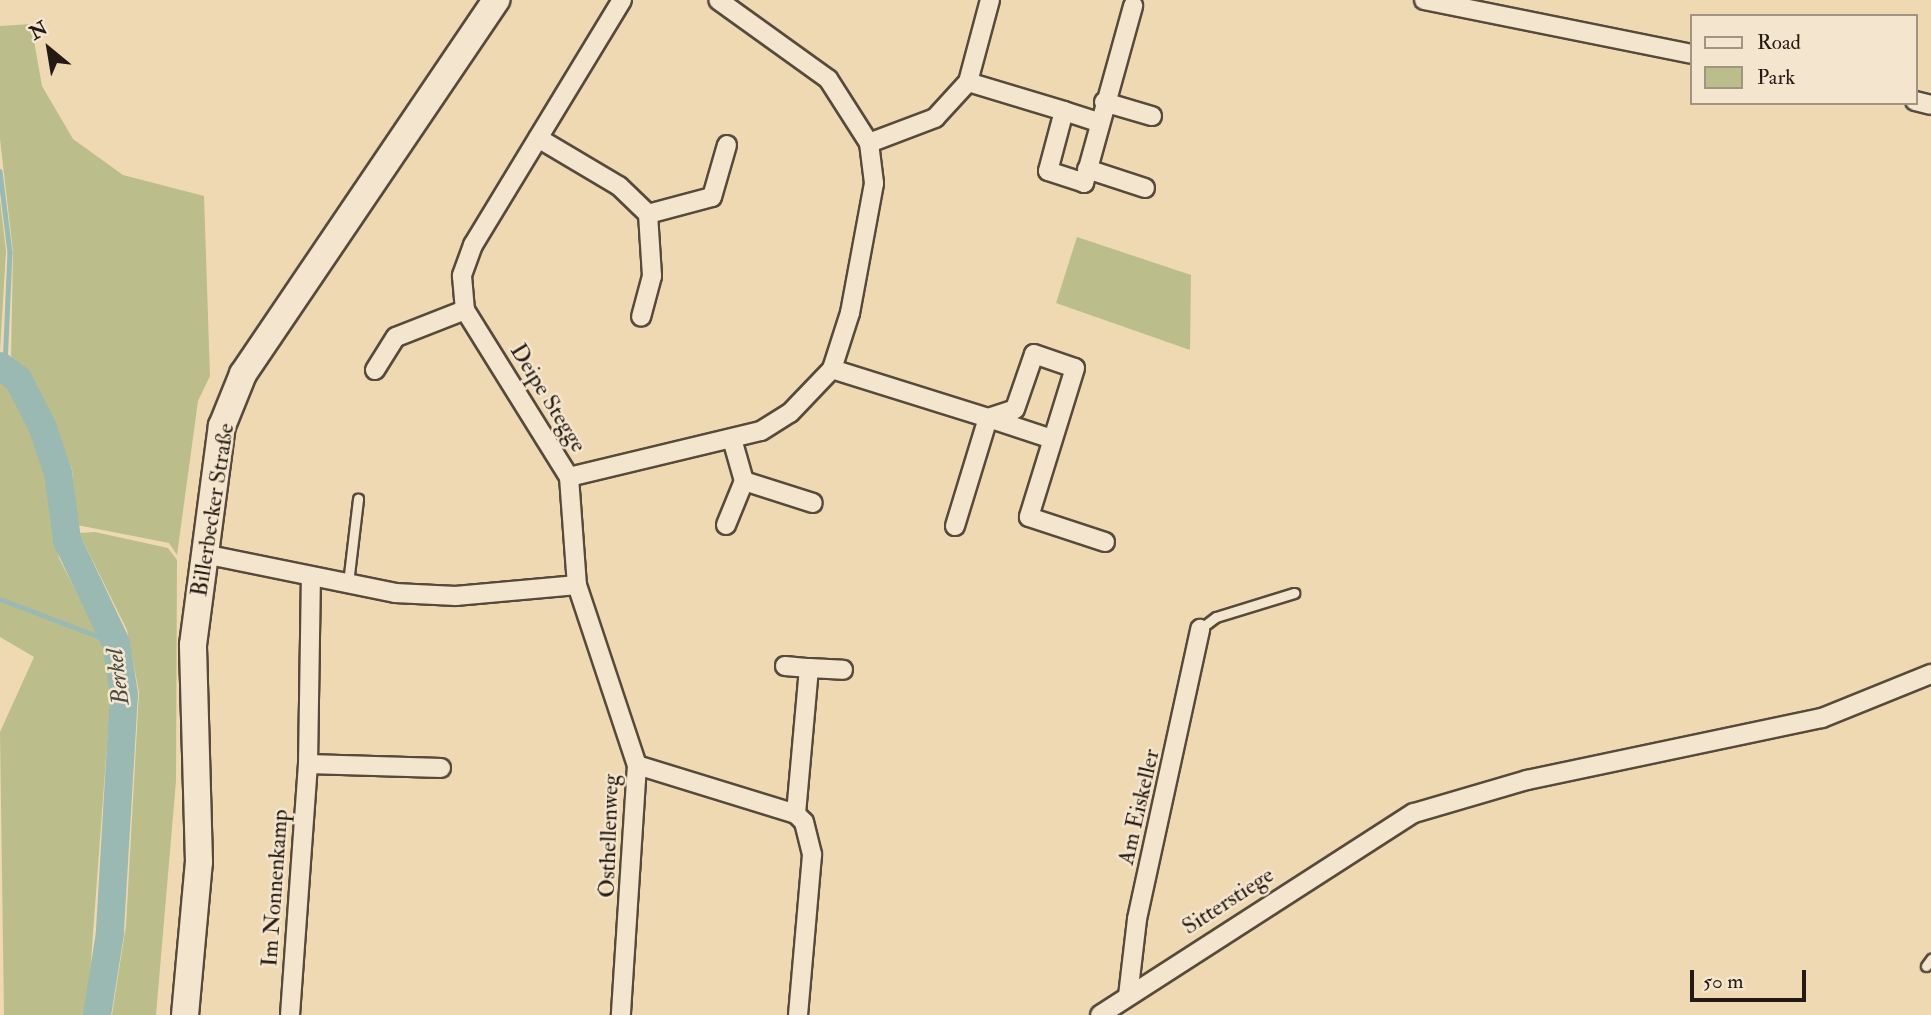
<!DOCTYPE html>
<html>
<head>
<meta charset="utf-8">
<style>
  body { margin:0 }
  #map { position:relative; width:1931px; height:1015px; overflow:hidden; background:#eed9b3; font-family:"IM FELL Double Pica",serif }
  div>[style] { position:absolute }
  .green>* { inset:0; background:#bbbe8a }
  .stream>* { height:4.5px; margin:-2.25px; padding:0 2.25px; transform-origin:2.25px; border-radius:2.25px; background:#9bb9b3 }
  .river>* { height:28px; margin:-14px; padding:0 14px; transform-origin:14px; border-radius:14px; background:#9bb9b3 }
  .roads { filter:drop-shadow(2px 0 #574a3b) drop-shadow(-2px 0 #574a3b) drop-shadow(0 2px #574a3b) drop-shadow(0 -2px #574a3b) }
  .service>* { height:9px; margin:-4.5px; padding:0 4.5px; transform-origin:4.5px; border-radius:4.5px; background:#f4e6ce }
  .minor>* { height:18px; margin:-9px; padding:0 9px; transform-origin:9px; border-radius:9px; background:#f4e6ce }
  .secondary>* { height:26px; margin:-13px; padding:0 13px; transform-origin:13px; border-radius:13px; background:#f4e6ce }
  span { translate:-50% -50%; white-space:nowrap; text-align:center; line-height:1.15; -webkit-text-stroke:5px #f4e6ce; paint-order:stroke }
  .street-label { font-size:23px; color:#251a13 }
  .water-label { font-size:24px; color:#484a43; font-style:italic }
  .legend { position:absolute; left:1690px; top:14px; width:228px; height:91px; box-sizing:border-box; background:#f4e6ce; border:2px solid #a19483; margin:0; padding:9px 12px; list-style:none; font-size:21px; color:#251a13 }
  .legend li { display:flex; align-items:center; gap:14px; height:35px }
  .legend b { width:35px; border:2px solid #a19483 }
  .north { position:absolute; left:14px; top:14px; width:70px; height:70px; -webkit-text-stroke:5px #f4e6ce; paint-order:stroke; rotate:330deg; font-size:19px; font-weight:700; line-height:28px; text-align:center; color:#251a13 }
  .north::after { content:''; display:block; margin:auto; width:24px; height:32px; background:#251a13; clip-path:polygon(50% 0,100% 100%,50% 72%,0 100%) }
  .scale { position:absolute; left:1690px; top:970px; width:116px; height:32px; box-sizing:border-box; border:4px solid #251a13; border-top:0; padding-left:9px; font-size:21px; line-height:24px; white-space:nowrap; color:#251a13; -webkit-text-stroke:5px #f4e6ce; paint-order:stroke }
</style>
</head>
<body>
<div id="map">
  <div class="green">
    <i style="clip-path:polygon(31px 24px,42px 86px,73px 139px,123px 175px,204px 196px,210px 376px,198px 401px,177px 555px,169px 543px,77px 525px,72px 469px,39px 397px,11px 356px,13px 252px,0 139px,0 26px)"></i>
    <i style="clip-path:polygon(0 200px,6px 251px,0 351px)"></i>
    <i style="clip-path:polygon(1077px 237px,1191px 275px,1190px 350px,1056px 303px)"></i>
    <i style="clip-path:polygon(0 376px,10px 384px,42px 460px,59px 558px,106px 650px,112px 677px,87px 1015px,4px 1015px,0 732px,34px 657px,0 637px)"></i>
    <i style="clip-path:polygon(95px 532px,168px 548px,177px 560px,176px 781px,156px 1015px,112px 1015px,126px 925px,139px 692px,127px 630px,79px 533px)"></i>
  </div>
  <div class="stream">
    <i style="left:0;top:171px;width:82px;rotate:83deg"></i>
    <i style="left:10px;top:252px;width:115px;rotate:92.5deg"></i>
    <i style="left:0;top:599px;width:124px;rotate:20.8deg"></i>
  </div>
  <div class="river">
    <i style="left:0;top:366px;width:22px;rotate:36deg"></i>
    <i style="left:18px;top:379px;width:53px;rotate:62.9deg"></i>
    <i style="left:42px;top:426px;width:50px;rotate:71.2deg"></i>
    <i style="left:58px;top:473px;width:68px;rotate:82.3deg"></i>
    <i style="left:67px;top:540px;width:114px;rotate:64.6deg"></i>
    <i style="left:116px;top:643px;width:52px;rotate:81.1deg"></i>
    <i style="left:124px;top:694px;width:239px;rotate:93.4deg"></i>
    <i style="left:110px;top:933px;width:83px;rotate:99deg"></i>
  </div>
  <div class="roads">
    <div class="service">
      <i style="left:348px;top:583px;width:85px;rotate:-83.2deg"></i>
      <i style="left:1200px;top:629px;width:20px;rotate:-37deg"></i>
      <i style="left:1216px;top:617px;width:82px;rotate:-17.1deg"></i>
      <i style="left:1926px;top:966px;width:9px;rotate:-54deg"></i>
    </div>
    <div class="minor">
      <i style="left:622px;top:0;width:287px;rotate:121.3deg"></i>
      <i style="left:473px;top:245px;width:33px;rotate:110deg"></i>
      <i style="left:462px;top:276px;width:34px;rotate:85deg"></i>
      <i style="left:465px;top:310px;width:197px;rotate:58.1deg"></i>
      <i style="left:569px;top:477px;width:197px;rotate:-13.5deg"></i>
      <i style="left:761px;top:431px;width:34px;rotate:-32deg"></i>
      <i style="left:790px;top:413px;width:61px;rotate:-46.3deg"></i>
      <i style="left:832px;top:369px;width:59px;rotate:-72.2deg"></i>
      <i style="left:850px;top:313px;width:132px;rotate:-79.5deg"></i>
      <i style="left:874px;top:183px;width:40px;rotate:-97.1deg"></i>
      <i style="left:869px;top:143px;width:76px;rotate:-122.6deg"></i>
      <i style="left:828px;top:79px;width:135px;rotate:-144.3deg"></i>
      <i style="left:1424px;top:0;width:272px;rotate:11.4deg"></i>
      <i style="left:968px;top:82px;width:100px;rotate:16.8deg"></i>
      <i style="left:1064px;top:111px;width:62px;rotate:104.9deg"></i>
      <i style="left:1048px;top:171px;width:38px;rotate:18deg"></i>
      <i style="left:1084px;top:183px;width:184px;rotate:-74.5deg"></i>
      <i style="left:1915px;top:101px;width:16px;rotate:14deg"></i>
      <i style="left:1104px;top:102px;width:50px;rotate:16.3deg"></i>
      <i style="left:1064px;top:111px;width:36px;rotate:18deg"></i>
      <i style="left:538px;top:138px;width:94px;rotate:30.7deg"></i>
      <i style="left:619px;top:186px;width:40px;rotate:44deg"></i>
      <i style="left:648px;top:214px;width:62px;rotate:86.3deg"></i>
      <i style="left:652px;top:276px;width:42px;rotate:105deg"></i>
      <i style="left:869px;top:143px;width:71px;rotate:-20.7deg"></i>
      <i style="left:935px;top:118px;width:49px;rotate:-47.5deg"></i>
      <i style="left:968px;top:82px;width:85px;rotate:-75deg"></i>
      <i style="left:1087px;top:169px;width:61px;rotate:18.1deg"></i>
      <i style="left:648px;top:214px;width:66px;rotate:-14.9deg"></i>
      <i style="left:712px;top:197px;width:54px;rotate:-73.9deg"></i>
      <i style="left:832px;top:369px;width:164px;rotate:17.4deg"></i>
      <i style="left:988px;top:418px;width:113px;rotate:107deg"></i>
      <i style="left:375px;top:370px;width:39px;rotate:-58deg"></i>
      <i style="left:396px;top:337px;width:74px;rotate:-21.4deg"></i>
      <i style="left:1052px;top:439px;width:67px;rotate:-161.8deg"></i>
      <i style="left:988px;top:418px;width:28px;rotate:-18deg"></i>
      <i style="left:1015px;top:409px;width:58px;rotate:-70.9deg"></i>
      <i style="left:1034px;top:354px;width:43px;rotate:18.9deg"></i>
      <i style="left:1075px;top:368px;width:156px;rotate:107.2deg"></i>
      <i style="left:1029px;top:517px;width:80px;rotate:18.2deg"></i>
      <i style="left:569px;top:477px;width:108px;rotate:85.8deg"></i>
      <i style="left:577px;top:585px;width:190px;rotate:71.6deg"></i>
      <i style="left:637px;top:765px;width:251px;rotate:93.7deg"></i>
      <i style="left:744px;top:481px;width:72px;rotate:17.7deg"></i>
      <i style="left:726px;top:525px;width:48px;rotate:-67.8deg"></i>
      <i style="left:744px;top:481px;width:44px;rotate:-105.9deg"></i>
      <i style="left:204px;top:554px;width:195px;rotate:11.5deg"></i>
      <i style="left:395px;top:593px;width:61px;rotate:2.8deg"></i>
      <i style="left:456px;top:596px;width:121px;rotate:-5.2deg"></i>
      <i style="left:785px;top:666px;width:24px;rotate:5deg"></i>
      <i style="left:809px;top:668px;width:147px;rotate:95.1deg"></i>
      <i style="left:809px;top:668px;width:34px;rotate:3deg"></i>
      <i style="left:308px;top:764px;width:133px;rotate:1.7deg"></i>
      <i style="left:637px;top:765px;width:166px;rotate:17.1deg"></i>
      <i style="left:796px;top:814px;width:11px;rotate:45deg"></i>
      <i style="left:804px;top:822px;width:34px;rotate:76deg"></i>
      <i style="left:812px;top:855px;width:161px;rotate:95deg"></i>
      <i style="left:1128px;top:996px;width:78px;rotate:-83.3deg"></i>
      <i style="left:1137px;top:919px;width:297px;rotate:-77.7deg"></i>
      <i style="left:290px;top:1015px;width:252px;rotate:-85.9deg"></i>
      <i style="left:308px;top:764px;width:187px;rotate:-89.1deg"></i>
      <i style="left:1100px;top:1015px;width:373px;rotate:-32.8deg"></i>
      <i style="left:1414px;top:813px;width:118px;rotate:-16.3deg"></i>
      <i style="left:1527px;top:780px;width:301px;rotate:-11.9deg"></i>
      <i style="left:1822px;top:718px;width:118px;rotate:-22deg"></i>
    </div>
    <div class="secondary">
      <i style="left:185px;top:1015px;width:154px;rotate:-84.8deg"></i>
      <i style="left:199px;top:862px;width:217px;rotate:-91.6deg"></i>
      <i style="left:193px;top:645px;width:221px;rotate:-82.5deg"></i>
      <i style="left:222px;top:426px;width:56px;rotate:-68deg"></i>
      <i style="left:243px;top:374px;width:452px;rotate:-55.9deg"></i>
    </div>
  </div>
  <div class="street-label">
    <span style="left:548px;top:398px;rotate:58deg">Deipe Stegge</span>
    <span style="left:213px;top:510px;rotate:-81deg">Billerbecker Straße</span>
    <span style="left:1139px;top:807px;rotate:-77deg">Am Eiskeller</span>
    <span style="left:609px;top:836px;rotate:-88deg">Osthellenweg</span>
    <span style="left:275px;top:888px;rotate:-86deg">Im Nonnenkamp</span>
    <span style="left:1228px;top:901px;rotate:-33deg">Sitterstiege</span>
  </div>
  <div class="water-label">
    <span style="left:118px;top:677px;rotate:-97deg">Berkel</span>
  </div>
  <ul class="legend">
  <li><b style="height:9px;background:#f4e6ce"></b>Road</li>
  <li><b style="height:19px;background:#bbbe8a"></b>Park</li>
  </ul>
  <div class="north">N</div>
  <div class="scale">50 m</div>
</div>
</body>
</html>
